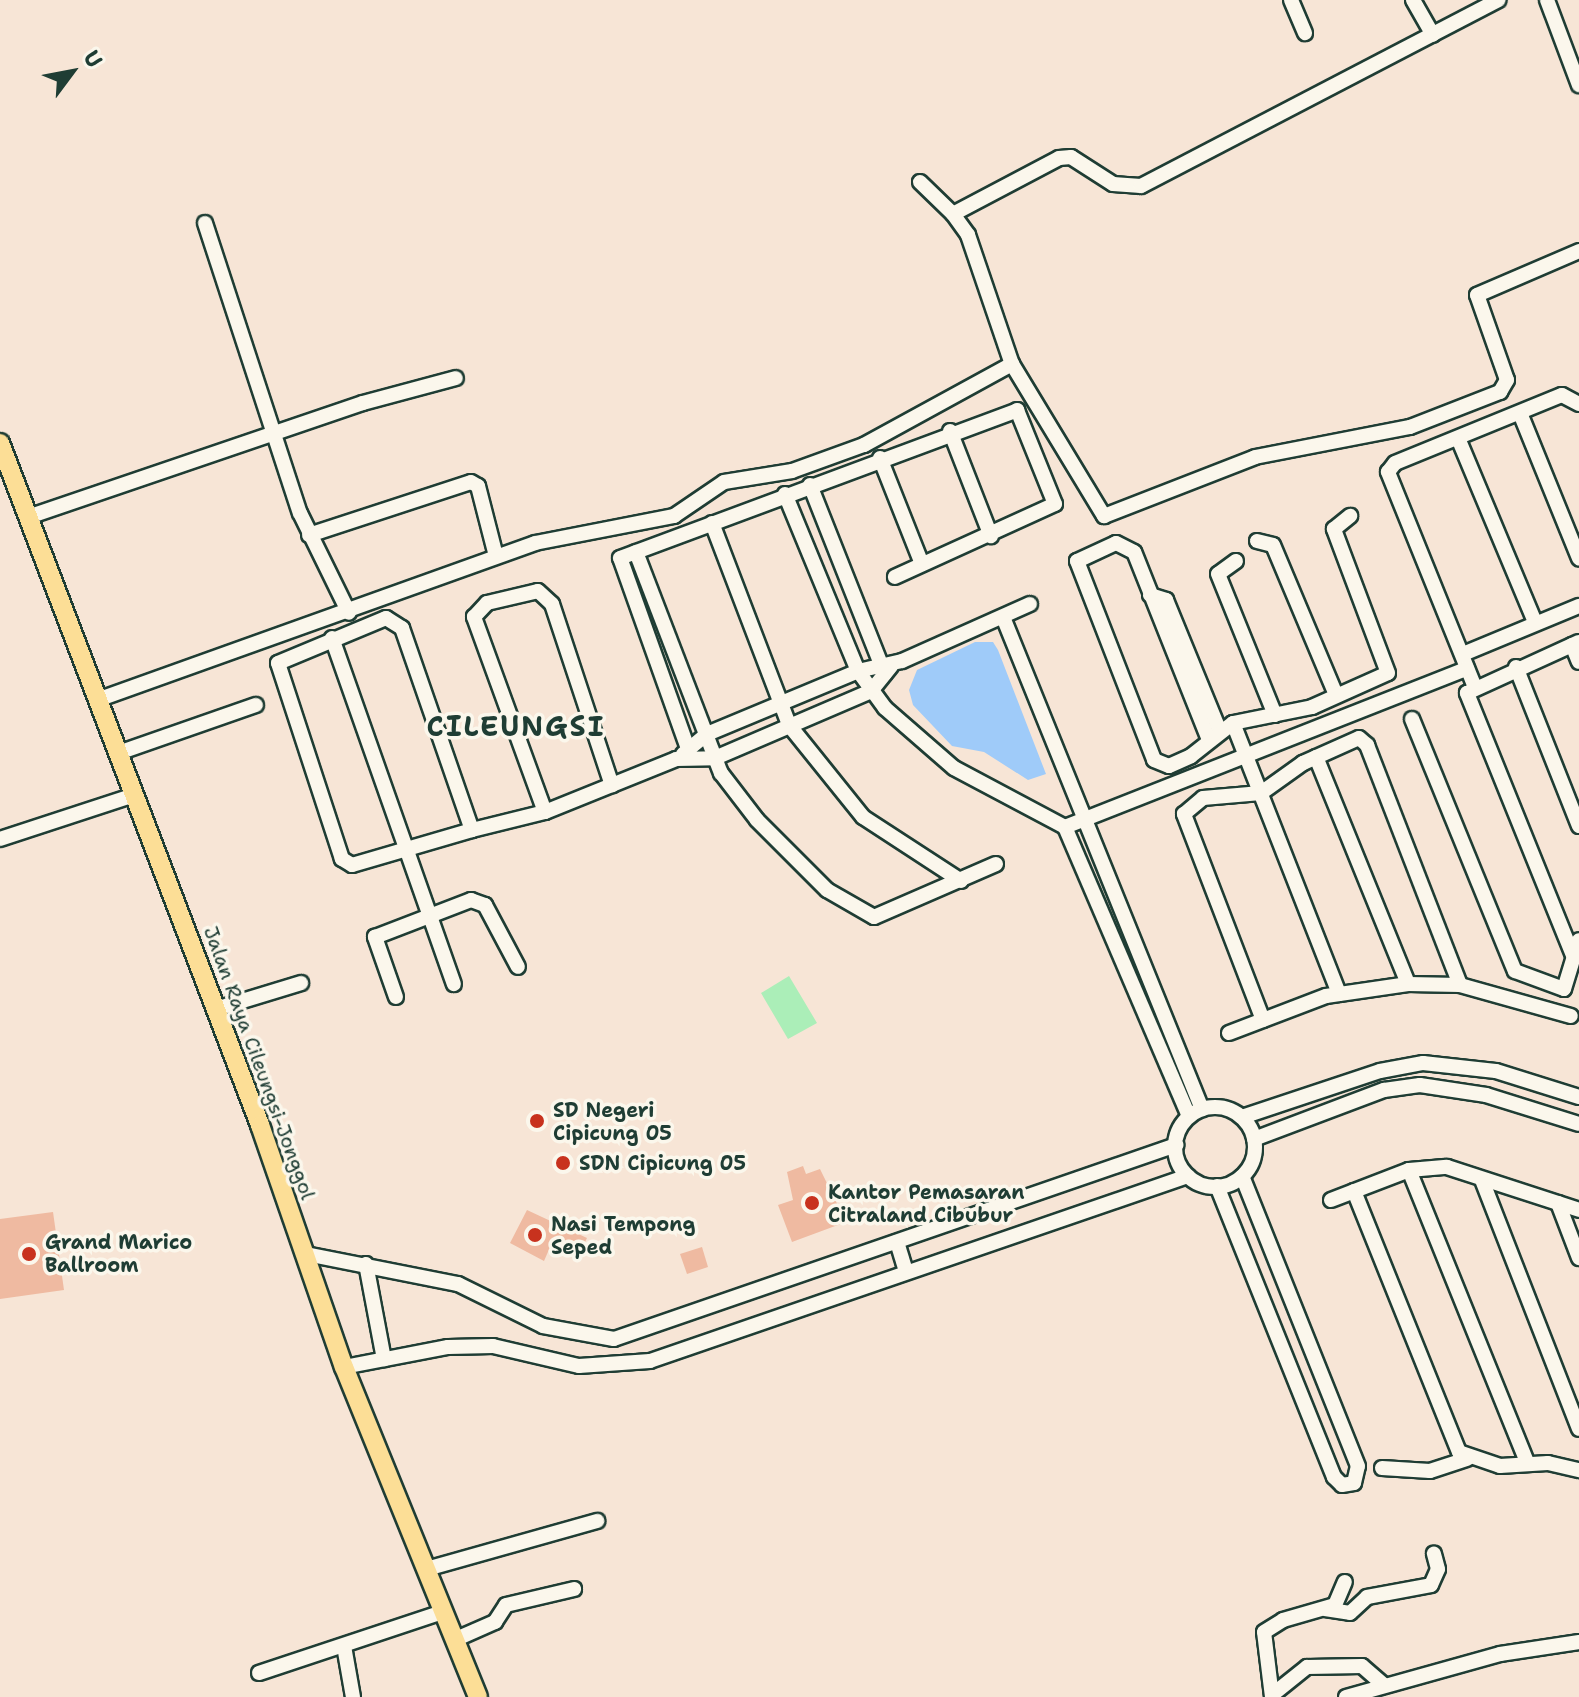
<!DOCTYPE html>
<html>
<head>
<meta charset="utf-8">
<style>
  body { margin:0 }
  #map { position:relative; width:1579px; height:1697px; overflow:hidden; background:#f7e5d6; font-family:"Shantell Sans",sans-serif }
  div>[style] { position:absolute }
  .green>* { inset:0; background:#abeeb8 }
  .water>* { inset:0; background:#9fcbf9 }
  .building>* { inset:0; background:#efbaa1 }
  .roads { filter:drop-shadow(2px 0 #1f3d34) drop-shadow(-2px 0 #1f3d34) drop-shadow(0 2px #1f3d34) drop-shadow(0 -2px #1f3d34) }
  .minor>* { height:14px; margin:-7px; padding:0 7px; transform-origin:7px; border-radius:7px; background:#fbf7ec }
  .minor>.ring { margin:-7px; padding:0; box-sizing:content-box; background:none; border:14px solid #fbf7ec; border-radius:50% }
  .major>* { height:18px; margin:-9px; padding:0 9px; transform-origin:9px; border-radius:9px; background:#fcde96 }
  .dots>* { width:22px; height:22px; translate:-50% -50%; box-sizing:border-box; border:4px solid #fbf7ec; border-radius:50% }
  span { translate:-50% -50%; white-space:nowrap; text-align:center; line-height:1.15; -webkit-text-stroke:7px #fbf7ec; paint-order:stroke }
  .street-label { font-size:20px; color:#1f3d34 }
  .poi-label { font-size:20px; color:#1f3d34; font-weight:700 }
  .left { translate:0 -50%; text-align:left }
  .district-label { font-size:28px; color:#1f3d34; font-weight:700; letter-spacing:2px }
  .north { position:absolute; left:32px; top:32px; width:80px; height:80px; -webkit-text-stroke:6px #fbf7ec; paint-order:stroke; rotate:58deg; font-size:22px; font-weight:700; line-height:32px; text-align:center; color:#1f3d34 }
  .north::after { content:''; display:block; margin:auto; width:28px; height:36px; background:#1f3d34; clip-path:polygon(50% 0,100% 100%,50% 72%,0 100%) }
</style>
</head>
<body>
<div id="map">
  <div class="green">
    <i style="clip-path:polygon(789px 976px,817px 1023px,788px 1039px,761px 993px)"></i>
  </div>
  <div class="water">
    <i style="clip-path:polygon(975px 642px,993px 642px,998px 650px,1046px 774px,1028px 780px,984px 752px,952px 746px,913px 705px,909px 690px,917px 670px)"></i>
  </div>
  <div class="building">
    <i style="clip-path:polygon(803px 1166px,806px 1174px,820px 1169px,846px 1222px,792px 1242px,778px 1205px,793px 1200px,787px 1172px)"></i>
    <i style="clip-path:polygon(527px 1210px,587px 1238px,577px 1259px,551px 1245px,544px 1261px,510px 1243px)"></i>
    <i style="clip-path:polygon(53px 1212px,64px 1290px,0 1299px,0 1219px)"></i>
    <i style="clip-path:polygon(702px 1247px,708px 1267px,687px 1274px,680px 1254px)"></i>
  </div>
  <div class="roads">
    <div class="minor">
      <i style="left:1291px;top:0;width:36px;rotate:67deg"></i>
      <i style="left:1413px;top:0;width:40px;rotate:60.3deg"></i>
      <i style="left:1547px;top:0;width:91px;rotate:69.4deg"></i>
      <i style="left:920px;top:182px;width:46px;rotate:44.1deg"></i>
      <i style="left:953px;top:214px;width:120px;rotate:-27.8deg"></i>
      <i style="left:1059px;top:158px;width:12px;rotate:-5deg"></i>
      <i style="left:1071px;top:157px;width:50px;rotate:32.7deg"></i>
      <i style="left:1113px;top:184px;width:28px;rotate:4deg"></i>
      <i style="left:1141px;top:186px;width:403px;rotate:-27.5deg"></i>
      <i style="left:953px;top:214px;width:26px;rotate:54deg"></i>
      <i style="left:968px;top:235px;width:136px;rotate:71.2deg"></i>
      <i style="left:1012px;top:364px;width:178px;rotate:58.8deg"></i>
      <i style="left:1104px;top:516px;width:162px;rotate:-21.3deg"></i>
      <i style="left:1255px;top:457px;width:158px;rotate:-11deg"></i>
      <i style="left:1410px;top:427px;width:97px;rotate:-21.3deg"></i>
      <i style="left:1500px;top:392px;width:14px;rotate:-60deg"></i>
      <i style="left:1507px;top:380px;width:90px;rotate:-109.4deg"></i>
      <i style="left:1477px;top:295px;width:111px;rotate:-23.3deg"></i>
      <i style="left:205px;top:223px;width:305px;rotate:71.9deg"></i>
      <i style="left:300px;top:513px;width:111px;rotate:63.9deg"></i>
      <i style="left:1520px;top:413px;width:157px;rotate:67.9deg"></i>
      <i style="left:950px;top:431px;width:113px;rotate:68.7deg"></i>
      <i style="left:1458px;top:438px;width:199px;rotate:67.3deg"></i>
      <i style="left:880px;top:458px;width:114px;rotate:68.4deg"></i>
      <i style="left:810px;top:485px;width:203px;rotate:68.4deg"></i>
      <i style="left:785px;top:494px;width:191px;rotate:67.6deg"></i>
      <i style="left:858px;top:671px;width:46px;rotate:53.9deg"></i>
      <i style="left:885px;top:708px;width:91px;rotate:41deg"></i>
      <i style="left:954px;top:768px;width:126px;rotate:28deg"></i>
      <i style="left:1065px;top:827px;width:314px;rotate:66.8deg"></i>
      <i style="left:28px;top:517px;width:354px;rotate:-18.8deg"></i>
      <i style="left:363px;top:403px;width:96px;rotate:-15deg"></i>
      <i style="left:712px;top:523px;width:216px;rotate:69.1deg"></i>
      <i style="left:789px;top:725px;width:118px;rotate:51.2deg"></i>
      <i style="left:863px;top:817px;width:117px;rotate:33.1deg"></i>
      <i style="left:309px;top:535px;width:170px;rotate:-18.1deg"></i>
      <i style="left:471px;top:482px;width:8px;rotate:30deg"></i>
      <i style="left:478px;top:486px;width:72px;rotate:75.6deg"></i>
      <i style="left:1257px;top:541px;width:16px;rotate:14deg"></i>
      <i style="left:1273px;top:545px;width:163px;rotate:67.2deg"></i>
      <i style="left:636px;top:552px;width:237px;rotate:69deg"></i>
      <i style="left:721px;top:773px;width:59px;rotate:52.5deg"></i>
      <i style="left:757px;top:820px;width:99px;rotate:45deg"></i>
      <i style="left:827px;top:890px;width:54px;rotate:29.9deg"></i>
      <i style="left:874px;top:917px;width:133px;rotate:-23.5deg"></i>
      <i style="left:1236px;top:561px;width:22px;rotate:144deg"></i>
      <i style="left:1218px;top:574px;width:152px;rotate:68deg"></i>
      <i style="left:1150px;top:595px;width:17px;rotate:17deg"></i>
      <i style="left:1166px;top:600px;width:139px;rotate:67.7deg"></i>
      <i style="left:1003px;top:617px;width:531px;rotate:67.98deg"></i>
      <i style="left:386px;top:618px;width:19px;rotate:32deg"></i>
      <i style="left:402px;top:628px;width:214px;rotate:70.9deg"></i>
      <i style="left:472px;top:830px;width:125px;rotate:163.7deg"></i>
      <i style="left:352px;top:865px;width:12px;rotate:-149deg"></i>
      <i style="left:342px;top:859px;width:206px;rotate:-108.1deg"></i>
      <i style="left:278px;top:663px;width:117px;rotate:-22.6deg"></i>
      <i style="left:332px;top:638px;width:367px;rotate:70.6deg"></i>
      <i style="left:1572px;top:645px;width:18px;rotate:68deg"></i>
      <i style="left:1463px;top:654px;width:126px;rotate:-22.5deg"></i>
      <i style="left:1516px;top:667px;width:171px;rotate:68.4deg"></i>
      <i style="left:1474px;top:685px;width:230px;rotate:-112deg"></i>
      <i style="left:1388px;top:472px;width:11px;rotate:-52deg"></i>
      <i style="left:1395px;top:463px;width:180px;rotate:-22.2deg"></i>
      <i style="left:1562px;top:395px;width:19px;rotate:28deg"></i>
      <i style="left:97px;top:700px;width:465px;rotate:-19.7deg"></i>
      <i style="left:535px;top:543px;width:142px;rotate:-11deg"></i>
      <i style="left:674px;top:516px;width:60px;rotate:-34.2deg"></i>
      <i style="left:724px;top:482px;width:69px;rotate:-9.2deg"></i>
      <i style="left:792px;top:471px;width:77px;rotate:-19.9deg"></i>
      <i style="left:864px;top:445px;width:169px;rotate:-28.7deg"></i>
      <i style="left:1412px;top:719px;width:272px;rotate:67.8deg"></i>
      <i style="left:1515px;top:971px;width:52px;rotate:20.2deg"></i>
      <i style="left:1564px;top:989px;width:51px;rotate:-73deg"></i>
      <i style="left:1233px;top:723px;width:291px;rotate:68.6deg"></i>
      <i style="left:1209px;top:740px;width:202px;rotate:-111.7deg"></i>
      <i style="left:1134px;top:552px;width:20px;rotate:-153deg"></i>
      <i style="left:1116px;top:543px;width:43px;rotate:155.2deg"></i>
      <i style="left:1077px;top:561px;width:213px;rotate:68.8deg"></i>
      <i style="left:1154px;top:760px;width:16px;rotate:22deg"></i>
      <i style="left:1169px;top:766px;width:24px;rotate:-24deg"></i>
      <i style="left:1191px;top:756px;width:53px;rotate:-38.2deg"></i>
      <i style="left:1233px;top:723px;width:81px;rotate:-11.4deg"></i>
      <i style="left:1312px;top:707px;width:83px;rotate:-24.1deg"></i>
      <i style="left:1388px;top:673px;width:154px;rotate:-110.6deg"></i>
      <i style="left:1334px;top:529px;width:21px;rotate:-39deg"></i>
      <i style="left:118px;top:753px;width:146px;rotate:-19.2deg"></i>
      <i style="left:683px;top:754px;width:31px;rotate:-40deg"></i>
      <i style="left:707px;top:734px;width:164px;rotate:-22.6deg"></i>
      <i style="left:858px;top:671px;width:45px;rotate:-12.8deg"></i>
      <i style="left:902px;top:661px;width:140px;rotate:-24deg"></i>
      <i style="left:691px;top:757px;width:211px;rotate:-109.6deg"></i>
      <i style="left:620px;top:558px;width:424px;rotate:-20.4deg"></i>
      <i style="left:1017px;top:410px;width:101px;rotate:68deg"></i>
      <i style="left:1055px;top:504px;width:176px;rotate:155.5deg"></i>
      <i style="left:1316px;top:757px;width:245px;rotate:67.9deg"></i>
      <i style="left:545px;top:812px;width:208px;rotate:-110deg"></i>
      <i style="left:474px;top:617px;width:19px;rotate:-47deg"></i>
      <i style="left:487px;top:603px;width:52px;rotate:-13.2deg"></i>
      <i style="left:538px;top:591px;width:19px;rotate:43deg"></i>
      <i style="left:552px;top:604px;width:191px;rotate:71.7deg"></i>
      <i style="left:1065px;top:827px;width:432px;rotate:-21.5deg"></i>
      <i style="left:472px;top:830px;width:75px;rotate:-13.9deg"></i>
      <i style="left:545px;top:812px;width:141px;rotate:-22deg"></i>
      <i style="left:676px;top:759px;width:39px;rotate:-1deg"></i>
      <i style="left:715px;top:758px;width:170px;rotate:-23.2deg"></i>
      <i style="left:871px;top:691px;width:32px;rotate:-51deg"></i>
      <i style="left:0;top:839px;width:142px;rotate:-18.1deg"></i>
      <i style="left:1574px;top:958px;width:286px;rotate:-112deg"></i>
      <i style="left:1467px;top:693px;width:123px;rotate:-24.5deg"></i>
      <i style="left:396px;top:997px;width:64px;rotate:-109.3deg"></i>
      <i style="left:375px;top:937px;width:103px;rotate:-21.1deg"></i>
      <i style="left:471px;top:900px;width:15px;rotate:20deg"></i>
      <i style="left:485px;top:905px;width:70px;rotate:62deg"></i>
      <i style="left:216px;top:1009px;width:89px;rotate:-17deg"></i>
      <i style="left:1263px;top:1020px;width:221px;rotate:-111deg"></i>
      <i style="left:1184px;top:814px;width:25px;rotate:-40deg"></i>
      <i style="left:1203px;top:798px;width:58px;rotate:-4.9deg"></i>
      <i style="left:1261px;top:793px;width:52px;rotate:-35.5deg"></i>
      <i style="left:1303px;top:763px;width:61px;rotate:-24.1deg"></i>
      <i style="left:1359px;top:738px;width:11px;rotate:41deg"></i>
      <i style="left:1367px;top:745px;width:257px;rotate:68.8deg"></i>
      <i style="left:1229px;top:1033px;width:104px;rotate:-20.9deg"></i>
      <i style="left:1326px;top:996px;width:83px;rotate:-8.3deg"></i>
      <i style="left:1408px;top:984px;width:52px;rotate:1.1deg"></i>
      <i style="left:1460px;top:985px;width:115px;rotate:15.6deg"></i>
      <i class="ring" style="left:1175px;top:1107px;width:66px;height:66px"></i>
      <i style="left:1242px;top:1117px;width:145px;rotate:-18.4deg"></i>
      <i style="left:1380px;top:1071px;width:44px;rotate:-10.5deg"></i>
      <i style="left:1423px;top:1063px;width:73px;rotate:6.3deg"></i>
      <i style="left:1496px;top:1071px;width:87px;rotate:17.4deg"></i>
      <i style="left:1254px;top:1139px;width:139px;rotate:-20.7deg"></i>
      <i style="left:1384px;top:1090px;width:36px;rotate:-8deg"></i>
      <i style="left:1420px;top:1085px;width:67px;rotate:8.6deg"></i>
      <i style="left:1486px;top:1095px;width:97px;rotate:17.3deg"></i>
      <i style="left:1409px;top:1170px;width:317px;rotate:68deg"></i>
      <i style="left:1482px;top:1180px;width:267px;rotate:68.7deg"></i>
      <i style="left:1217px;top:1186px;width:314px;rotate:68.1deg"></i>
      <i style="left:1334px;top:1477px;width:11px;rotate:45deg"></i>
      <i style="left:1342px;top:1485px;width:12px;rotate:-9deg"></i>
      <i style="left:1354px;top:1483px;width:17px;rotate:-77deg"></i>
      <i style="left:1358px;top:1466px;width:312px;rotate:-111.8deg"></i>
      <i style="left:1354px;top:1191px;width:281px;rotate:68.1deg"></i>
      <i style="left:1459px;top:1452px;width:43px;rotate:18.9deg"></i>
      <i style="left:1500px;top:1466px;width:48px;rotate:-3.6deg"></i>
      <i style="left:1548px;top:1463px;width:32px;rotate:13deg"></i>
      <i style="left:1331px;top:1200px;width:84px;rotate:-21deg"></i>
      <i style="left:1409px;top:1170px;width:38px;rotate:-5deg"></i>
      <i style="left:1447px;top:1167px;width:139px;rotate:18deg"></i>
      <i style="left:1558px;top:1203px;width:59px;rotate:69.1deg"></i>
      <i style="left:897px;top:1242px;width:31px;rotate:73deg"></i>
      <i style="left:306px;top:1254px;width:155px;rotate:11.2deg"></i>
      <i style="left:458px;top:1284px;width:95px;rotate:26.3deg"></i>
      <i style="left:543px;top:1326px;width:72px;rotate:10.4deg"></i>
      <i style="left:614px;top:1339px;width:595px;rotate:-19.04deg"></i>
      <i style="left:366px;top:1264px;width:97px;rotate:79.3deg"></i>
      <i style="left:344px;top:1367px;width:106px;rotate:-10.9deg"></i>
      <i style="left:448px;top:1347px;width:45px;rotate:-1.3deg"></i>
      <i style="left:493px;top:1346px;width:88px;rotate:13.1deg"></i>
      <i style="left:579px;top:1366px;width:71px;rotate:-4deg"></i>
      <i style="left:650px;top:1361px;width:569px;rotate:-18.98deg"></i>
      <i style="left:1382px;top:1468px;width:48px;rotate:3.6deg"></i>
      <i style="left:1430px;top:1471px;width:39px;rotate:-18deg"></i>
      <i style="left:426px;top:1569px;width:178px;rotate:-15.7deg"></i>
      <i style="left:1325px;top:1609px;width:25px;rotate:9deg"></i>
      <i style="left:1350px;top:1613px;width:23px;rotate:-43deg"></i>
      <i style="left:1367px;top:1597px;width:65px;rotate:-10.6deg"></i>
      <i style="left:1431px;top:1585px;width:17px;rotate:-66deg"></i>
      <i style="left:1438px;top:1569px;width:16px;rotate:-105deg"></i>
      <i style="left:454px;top:1640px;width:45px;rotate:-23.7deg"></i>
      <i style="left:495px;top:1622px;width:20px;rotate:-57deg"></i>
      <i style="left:506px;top:1605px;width:70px;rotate:-13.2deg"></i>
      <i style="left:344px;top:1646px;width:52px;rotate:80deg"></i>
      <i style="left:259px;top:1673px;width:193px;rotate:-18.4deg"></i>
      <i style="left:1272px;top:1695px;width:45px;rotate:-38.7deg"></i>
      <i style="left:1307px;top:1667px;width:55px;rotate:-1deg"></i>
      <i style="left:1362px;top:1666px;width:28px;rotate:41deg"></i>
      <i style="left:1272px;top:1697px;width:65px;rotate:-97deg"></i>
      <i style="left:1264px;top:1632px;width:22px;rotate:-32deg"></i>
      <i style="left:1283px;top:1620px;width:54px;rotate:-16.1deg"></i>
      <i style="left:1335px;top:1605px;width:25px;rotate:-67deg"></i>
      <i style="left:1346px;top:1697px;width:160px;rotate:-15.6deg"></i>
      <i style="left:1500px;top:1654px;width:80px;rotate:-8.6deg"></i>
    </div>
    <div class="major">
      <i style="left:0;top:443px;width:730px;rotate:69.13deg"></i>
      <i style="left:260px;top:1125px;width:256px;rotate:70.9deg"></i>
      <i style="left:344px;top:1367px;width:356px;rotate:67.9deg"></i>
    </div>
  </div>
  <div class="dots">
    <i style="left:537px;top:1121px;background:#c8321e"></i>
    <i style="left:563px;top:1163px;background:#c8321e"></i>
    <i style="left:812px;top:1203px;background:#c8321e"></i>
    <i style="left:535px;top:1235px;background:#c8321e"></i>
    <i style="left:29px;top:1254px;background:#c8321e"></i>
  </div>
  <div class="street-label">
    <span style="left:259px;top:1063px;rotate:70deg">Jalan Raya Cileungsi-Jonggol</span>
  </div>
  <div class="poi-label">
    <span class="left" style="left:553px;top:1122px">SD Negeri<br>Cipicung 05</span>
    <span class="left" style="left:579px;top:1163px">SDN Cipicung 05</span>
    <span class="left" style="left:828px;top:1204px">Kantor Pemasaran<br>Citraland Cibubur</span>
    <span class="left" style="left:551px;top:1236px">Nasi Tempong<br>Seped</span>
    <span class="left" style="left:45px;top:1254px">Grand Marico<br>Ballroom</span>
  </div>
  <div class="district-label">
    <span style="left:516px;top:726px">CILEUNGSI</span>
  </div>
  <div class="north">U</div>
</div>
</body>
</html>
